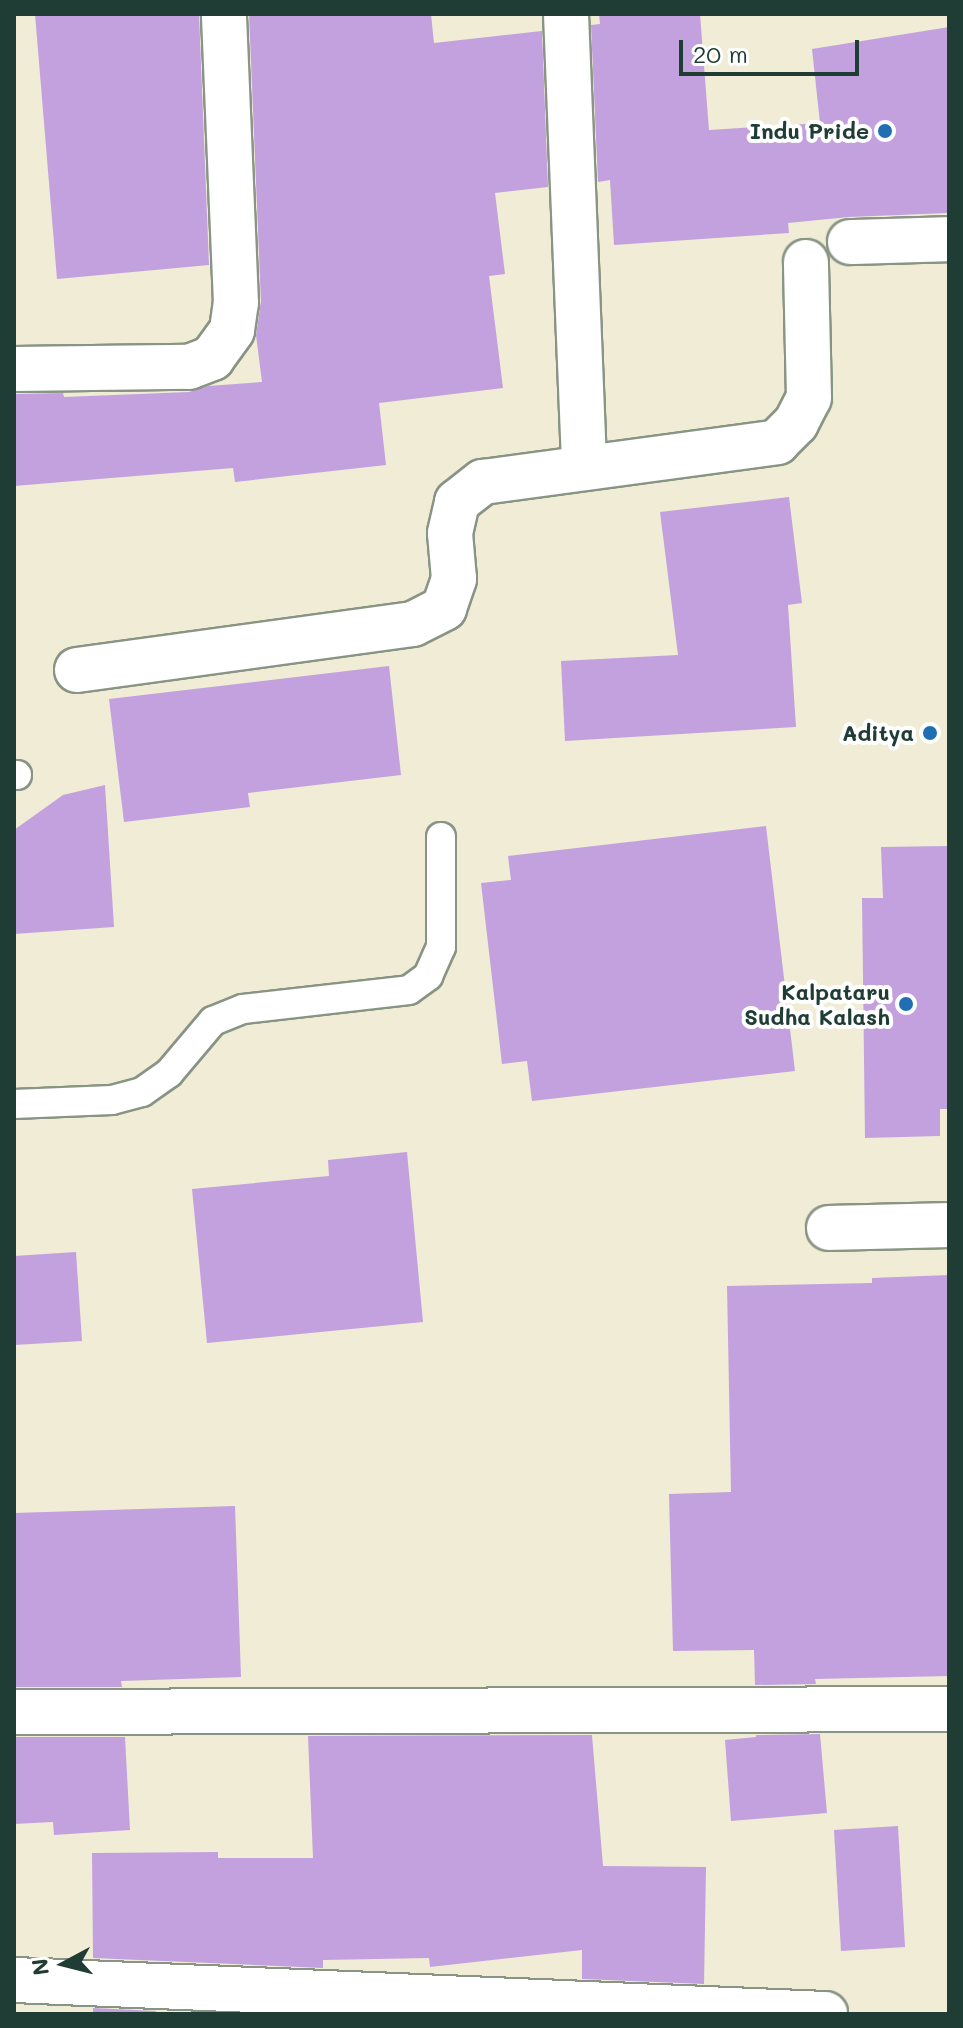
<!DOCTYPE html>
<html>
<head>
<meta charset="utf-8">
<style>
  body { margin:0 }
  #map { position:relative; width:963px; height:2028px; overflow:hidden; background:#f0ecd5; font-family:Mali,sans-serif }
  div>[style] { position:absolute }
  .building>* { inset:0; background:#c2a1de }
  .roads { filter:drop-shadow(2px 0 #889484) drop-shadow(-2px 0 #889484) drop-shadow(0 2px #889484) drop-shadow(0 -2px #889484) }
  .lane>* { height:28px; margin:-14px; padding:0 14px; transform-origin:14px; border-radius:14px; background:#fff }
  .street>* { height:44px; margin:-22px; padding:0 22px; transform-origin:22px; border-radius:22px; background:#fff }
  .dots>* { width:22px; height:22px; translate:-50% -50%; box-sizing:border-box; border:4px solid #fff; border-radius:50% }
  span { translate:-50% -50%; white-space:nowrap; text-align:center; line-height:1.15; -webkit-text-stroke:8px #fff; paint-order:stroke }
  .poi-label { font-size:22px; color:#1f3d34; font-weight:700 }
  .right { translate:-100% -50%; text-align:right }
  .frame { position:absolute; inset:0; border:16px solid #1f3d34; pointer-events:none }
  .north { position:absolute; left:24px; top:1924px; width:80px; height:80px; -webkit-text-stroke:6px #fff; paint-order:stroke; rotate:263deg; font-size:22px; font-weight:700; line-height:32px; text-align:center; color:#1f3d34 }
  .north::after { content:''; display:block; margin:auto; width:28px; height:36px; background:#1f3d34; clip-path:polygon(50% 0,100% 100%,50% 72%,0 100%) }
  .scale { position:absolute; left:679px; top:40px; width:180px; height:36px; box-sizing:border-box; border:4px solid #1f3d34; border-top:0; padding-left:10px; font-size:24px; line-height:28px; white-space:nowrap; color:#1f3d34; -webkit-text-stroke:6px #fff; paint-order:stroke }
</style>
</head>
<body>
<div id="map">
  <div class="building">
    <i style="clip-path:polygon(35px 14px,199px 14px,209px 265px,57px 279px)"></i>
    <i style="clip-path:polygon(249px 14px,431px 14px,434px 43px,542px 31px,548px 187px,495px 193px,505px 274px,489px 276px,503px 388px,379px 403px,386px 465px,235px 482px,233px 468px,14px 486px,14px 394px,63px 393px,64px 397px,189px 392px,208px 386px,262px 382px,256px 335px,261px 302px)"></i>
    <i style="clip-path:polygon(599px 14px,700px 14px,709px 130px,820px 123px,812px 49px,949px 27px,949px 213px,849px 217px,788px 223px,789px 233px,614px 245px,610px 180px,598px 182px,591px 25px,600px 24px)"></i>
    <i style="clip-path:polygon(789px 497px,802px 603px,788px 605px,796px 727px,565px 741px,561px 661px,678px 655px,660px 512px)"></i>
    <i style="clip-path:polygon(389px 666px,401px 775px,248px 793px,250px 807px,124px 822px,109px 699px)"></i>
    <i style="clip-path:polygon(105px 785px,114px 927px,14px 934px,14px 830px,63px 795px)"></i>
    <i style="clip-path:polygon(766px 826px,795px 1071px,532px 1101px,527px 1061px,502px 1064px,481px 883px,511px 880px,508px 856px)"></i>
    <i style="clip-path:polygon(949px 846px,949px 1109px,940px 1109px,940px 1136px,865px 1138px,862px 898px,883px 898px,881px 847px)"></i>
    <i style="clip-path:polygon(407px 1152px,423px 1322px,207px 1343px,192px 1189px,329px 1176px,328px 1160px)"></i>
    <i style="clip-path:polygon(76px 1252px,82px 1341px,14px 1345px,14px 1256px)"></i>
    <i style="clip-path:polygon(949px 1275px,949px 1676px,815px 1679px,816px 1684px,755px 1685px,754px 1650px,673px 1651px,669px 1494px,731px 1492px,727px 1286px,872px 1283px,872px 1278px)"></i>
    <i style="clip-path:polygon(235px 1506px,241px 1677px,121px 1681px,122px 1687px,14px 1687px,14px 1513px)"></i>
    <i style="clip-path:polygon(820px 1734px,827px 1813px,731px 1821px,725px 1740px,756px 1737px,756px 1735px)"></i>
    <i style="clip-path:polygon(592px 1735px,603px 1866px,706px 1867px,704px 1984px,582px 1979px,582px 1950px,430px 1967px,429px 1958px,323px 1960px,323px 1968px,93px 1958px,92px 1853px,218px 1852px,218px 1858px,313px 1858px,308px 1736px)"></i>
    <i style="clip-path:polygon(14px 1737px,125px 1737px,130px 1830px,54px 1835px,53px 1822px,14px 1824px)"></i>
    <i style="clip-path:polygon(898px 1826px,905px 1947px,841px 1951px,834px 1830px)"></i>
    <i style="clip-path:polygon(93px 2008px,156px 2011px,156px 2014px,93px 2014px)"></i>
  </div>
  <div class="roads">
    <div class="lane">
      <i style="left:14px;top:775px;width:3px"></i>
      <i style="left:14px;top:1104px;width:98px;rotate:-2.3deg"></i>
      <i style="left:112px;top:1100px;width:31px;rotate:-15deg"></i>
      <i style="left:142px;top:1092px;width:33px;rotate:-35deg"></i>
      <i style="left:169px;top:1073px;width:68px;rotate:-49.8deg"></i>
      <i style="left:213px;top:1021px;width:32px;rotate:-22deg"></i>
      <i style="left:243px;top:1009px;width:167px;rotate:-6.5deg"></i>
      <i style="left:409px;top:990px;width:24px;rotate:-36deg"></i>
      <i style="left:428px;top:976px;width:32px;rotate:-66deg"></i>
      <i style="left:441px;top:947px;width:110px;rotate:-90deg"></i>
    </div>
    <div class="street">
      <i style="left:566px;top:14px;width:452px;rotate:87.7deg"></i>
      <i style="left:850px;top:242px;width:99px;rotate:-1.7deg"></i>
      <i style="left:14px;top:369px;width:175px;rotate:-0.7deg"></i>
      <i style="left:189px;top:367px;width:25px;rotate:-21deg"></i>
      <i style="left:212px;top:358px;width:34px;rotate:-54deg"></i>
      <i style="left:232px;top:330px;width:27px;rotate:-82deg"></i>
      <i style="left:236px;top:303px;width:289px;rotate:-92.4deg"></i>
      <i style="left:77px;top:670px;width:339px;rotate:-7.8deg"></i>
      <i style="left:413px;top:624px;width:35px;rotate:-27deg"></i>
      <i style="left:444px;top:608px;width:31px;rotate:-71deg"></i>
      <i style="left:454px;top:579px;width:46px;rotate:-95deg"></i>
      <i style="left:450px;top:533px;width:32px;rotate:-77deg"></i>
      <i style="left:457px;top:502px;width:33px;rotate:-38deg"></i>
      <i style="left:483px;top:482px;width:297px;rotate:-7.7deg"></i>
      <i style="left:777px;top:442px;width:27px;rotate:-45deg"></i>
      <i style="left:796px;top:423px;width:28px;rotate:-63deg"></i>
      <i style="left:809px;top:398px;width:136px;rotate:-91.3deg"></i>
      <i style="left:829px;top:1228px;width:120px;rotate:-1.4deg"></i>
      <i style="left:14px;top:1712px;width:935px;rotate:-0.18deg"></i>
      <i style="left:14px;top:1980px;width:812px;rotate:2.4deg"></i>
    </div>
  </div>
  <div class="dots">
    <i style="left:885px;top:131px;background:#1f6fb2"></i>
    <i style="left:930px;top:733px;background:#1f6fb2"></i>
    <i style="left:906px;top:1004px;background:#1f6fb2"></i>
  </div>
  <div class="poi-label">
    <span class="right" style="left:869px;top:131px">Indu Pride</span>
    <span class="right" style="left:914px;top:733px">Aditya</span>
    <span class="right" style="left:890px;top:1004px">Kalpataru<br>Sudha Kalash</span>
  </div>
  <div class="frame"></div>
  <div class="north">N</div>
  <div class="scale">20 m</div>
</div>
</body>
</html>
